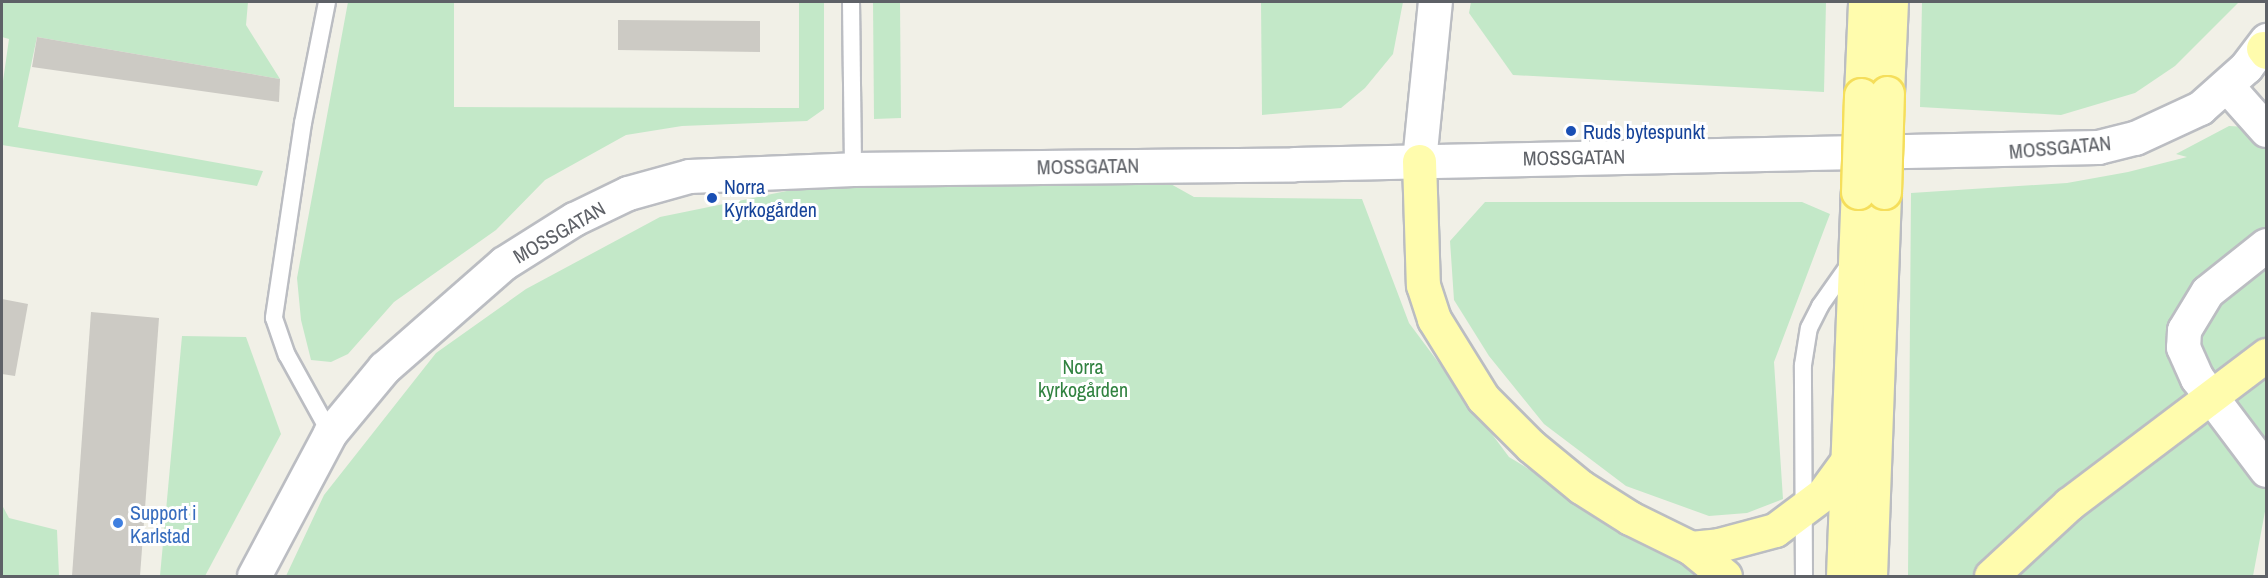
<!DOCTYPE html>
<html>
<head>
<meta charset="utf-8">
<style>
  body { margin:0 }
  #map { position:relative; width:2268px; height:578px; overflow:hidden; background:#f1f0e7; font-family:"Archivo Narrow",sans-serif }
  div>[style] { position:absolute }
  .green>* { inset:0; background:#c3e8c8 }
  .building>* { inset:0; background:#cccac4 }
  .roads { filter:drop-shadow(2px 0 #bbbdc2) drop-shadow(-2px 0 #bbbdc2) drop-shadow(0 2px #bbbdc2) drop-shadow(0 -2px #bbbdc2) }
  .lane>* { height:16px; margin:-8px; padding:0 8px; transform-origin:8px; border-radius:8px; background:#fff }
  .street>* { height:33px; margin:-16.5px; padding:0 16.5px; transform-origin:16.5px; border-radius:16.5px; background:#fff }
  .secondary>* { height:33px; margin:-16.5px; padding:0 16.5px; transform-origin:16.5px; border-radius:16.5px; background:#fff }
  .primary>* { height:33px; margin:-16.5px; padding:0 16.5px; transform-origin:16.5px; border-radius:16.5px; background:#fffcad }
  .bridges { filter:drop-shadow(2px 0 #f5de5b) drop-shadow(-2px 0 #f5de5b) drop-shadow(0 2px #f5de5b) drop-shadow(0 -2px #f5de5b) }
  .primary-bridge>* { height:33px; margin:-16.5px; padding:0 16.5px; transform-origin:16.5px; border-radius:16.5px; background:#fffcad }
  .dots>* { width:16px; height:16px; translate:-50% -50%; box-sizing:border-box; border:3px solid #fff; border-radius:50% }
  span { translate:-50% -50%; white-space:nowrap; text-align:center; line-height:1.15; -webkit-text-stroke:6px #fff; paint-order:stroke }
  .transit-label { font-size:20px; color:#164399 }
  .left { translate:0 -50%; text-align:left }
  .street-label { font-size:20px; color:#5e6167 }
  .park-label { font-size:20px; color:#318240 }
  .shop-label { font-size:20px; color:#366cbe }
  .frame { position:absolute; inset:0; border:3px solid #5e6167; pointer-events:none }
</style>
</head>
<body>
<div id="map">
  <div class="green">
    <i style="clip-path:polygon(2px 2px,248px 2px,246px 25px,280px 79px,37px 37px,18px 127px,263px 171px,257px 186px,2px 145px,2px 88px,9px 39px,2px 37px)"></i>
    <i style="clip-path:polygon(348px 2px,454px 2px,454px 107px,799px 108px,799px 2px,824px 2px,824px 109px,807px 121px,682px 126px,626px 135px,545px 180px,496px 230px,394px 302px,348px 354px,331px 362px,311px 360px,301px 320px,297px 278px)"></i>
    <i style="clip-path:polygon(873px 2px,900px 2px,901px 118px,874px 119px)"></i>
    <i style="clip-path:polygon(1261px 2px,1403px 2px,1393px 54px,1365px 88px,1341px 108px,1262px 115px)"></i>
    <i style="clip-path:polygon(1471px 2px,1826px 2px,1824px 92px,1513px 75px,1469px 13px)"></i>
    <i style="clip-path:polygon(1922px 2px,2239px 2px,2175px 66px,2135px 93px,2061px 115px,1920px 107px)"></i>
    <i style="clip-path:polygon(2229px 126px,2266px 128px,2266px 506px,2253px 576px,1908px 576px,1911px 193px,2067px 183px,2128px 172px,2187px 157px,2176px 154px)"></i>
    <i style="clip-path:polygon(1160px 178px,1194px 197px,1362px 199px,1409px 323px,1509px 457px,1704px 576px,286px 576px,324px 495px,436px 353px,526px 289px,660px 217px,826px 183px)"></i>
    <i style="clip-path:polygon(1485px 202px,1802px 202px,1830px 214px,1774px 362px,1783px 499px,1747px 513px,1709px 516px,1626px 486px,1544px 424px,1489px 356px,1454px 300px,1450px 241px)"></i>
    <i style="clip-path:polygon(182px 336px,246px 337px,281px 434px,205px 576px,160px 576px)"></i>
    <i style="clip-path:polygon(2px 505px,9px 518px,57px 530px,59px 576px,2px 576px)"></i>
  </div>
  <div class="building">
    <i style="clip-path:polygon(618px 20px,760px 21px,760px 52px,618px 50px)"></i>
    <i style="clip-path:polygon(37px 37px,280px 79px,279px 102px,32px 67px)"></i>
    <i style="clip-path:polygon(2px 299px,28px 304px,15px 376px,2px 374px)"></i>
    <i style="clip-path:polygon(91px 312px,159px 318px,140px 576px,72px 576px)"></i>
  </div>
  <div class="roads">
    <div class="lane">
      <i style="left:327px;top:2px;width:123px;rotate:101.2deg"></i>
      <i style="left:303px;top:123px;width:197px;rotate:98.5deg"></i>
      <i style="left:274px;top:318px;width:39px;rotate:71deg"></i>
      <i style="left:287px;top:355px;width:89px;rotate:61.1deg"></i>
      <i style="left:851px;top:2px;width:167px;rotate:89.3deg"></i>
      <i style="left:1804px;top:576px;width:211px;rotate:-90.3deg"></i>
      <i style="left:1803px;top:365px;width:37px;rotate:-81deg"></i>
      <i style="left:1809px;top:328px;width:25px;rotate:-63deg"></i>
      <i style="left:1820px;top:306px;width:54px;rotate:-54.8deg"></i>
    </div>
    <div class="street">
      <i style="left:1419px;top:161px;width:160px;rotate:-84.3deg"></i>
    </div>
    <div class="secondary">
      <i style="left:2227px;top:86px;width:59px;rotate:48.4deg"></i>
      <i style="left:2266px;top:245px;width:75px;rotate:141.5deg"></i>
      <i style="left:2207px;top:292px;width:44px;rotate:121.2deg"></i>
      <i style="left:2184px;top:330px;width:17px;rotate:93deg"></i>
      <i style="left:2183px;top:347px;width:34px;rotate:66deg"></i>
      <i style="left:2197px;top:378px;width:115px;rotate:53.1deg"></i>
      <i style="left:254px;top:576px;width:162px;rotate:-62deg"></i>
      <i style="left:330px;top:433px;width:85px;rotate:-50.3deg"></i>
      <i style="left:384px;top:368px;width:159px;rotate:-41.2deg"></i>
      <i style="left:504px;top:263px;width:83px;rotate:-32.2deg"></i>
      <i style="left:574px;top:219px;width:60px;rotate:-25.7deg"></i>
      <i style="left:628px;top:193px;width:63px;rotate:-15.6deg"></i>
      <i style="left:689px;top:176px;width:164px;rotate:-2.4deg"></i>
      <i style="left:853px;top:169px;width:441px;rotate:-0.6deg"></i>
      <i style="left:1294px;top:164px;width:804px;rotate:-1.21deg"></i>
      <i style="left:2098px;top:147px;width:38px;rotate:-14deg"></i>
      <i style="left:2135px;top:138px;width:72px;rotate:-24.8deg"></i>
      <i style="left:2200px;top:108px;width:62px;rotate:-41.7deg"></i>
      <i style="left:2246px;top:67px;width:34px;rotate:-53deg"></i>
    </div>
    <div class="primary">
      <i style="left:2263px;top:48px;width:5px;rotate:53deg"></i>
      <i style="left:1887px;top:93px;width:91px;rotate:-87.5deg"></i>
      <i style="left:1861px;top:95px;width:93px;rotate:-87.5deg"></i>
      <i style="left:1419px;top:161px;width:124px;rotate:88.2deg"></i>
      <i style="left:1423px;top:285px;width:36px;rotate:72deg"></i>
      <i style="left:1434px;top:319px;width:93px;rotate:58.2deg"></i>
      <i style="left:1483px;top:398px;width:68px;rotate:45deg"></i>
      <i style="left:1531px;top:446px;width:65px;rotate:39.4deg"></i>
      <i style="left:1581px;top:487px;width:58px;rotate:32.3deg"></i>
      <i style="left:1630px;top:518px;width:68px;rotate:26.2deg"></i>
      <i style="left:1691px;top:548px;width:44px;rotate:39.5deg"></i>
      <i style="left:1691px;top:548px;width:28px;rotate:-6deg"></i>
      <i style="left:1719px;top:545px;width:58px;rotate:-15deg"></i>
      <i style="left:1775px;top:530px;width:60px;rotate:-36.9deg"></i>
      <i style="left:1823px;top:494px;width:41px;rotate:-54deg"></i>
      <i style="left:1843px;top:576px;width:384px;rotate:-87.8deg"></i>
      <i style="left:1870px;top:576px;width:384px;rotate:-87.9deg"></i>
      <i style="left:1991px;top:576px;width:106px;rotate:-42.7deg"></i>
      <i style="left:2069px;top:504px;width:247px;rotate:-37.1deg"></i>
    </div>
  </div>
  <div class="bridges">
    <div class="primary-bridge">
      <i style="left:1858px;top:192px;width:97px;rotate:-88.2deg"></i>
      <i style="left:1884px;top:192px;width:99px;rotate:-88.3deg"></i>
    </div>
  </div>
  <div class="dots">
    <i style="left:1571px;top:131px;background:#1a4fb4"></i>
    <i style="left:712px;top:198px;background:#1a4fb4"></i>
    <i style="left:118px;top:523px;background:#3f7fe0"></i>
  </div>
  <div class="transit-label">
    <span class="left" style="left:1583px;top:131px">Ruds bytespunkt</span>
    <span class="left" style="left:724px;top:198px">Norra<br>Kyrkogården</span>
  </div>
  <div class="street-label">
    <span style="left:2060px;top:147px;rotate:-5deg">MOSSGATAN</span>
    <span style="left:1574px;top:157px;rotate:-1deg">MOSSGATAN</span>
    <span style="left:1088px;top:166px;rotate:-1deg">MOSSGATAN</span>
    <span style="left:559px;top:232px;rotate:-30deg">MOSSGATAN</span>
  </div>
  <div class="park-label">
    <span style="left:1083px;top:378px">Norra<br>kyrkogården</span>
  </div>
  <div class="shop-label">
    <span class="left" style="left:130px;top:524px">Support i<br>Karlstad</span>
  </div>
  <div class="frame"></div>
</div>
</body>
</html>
